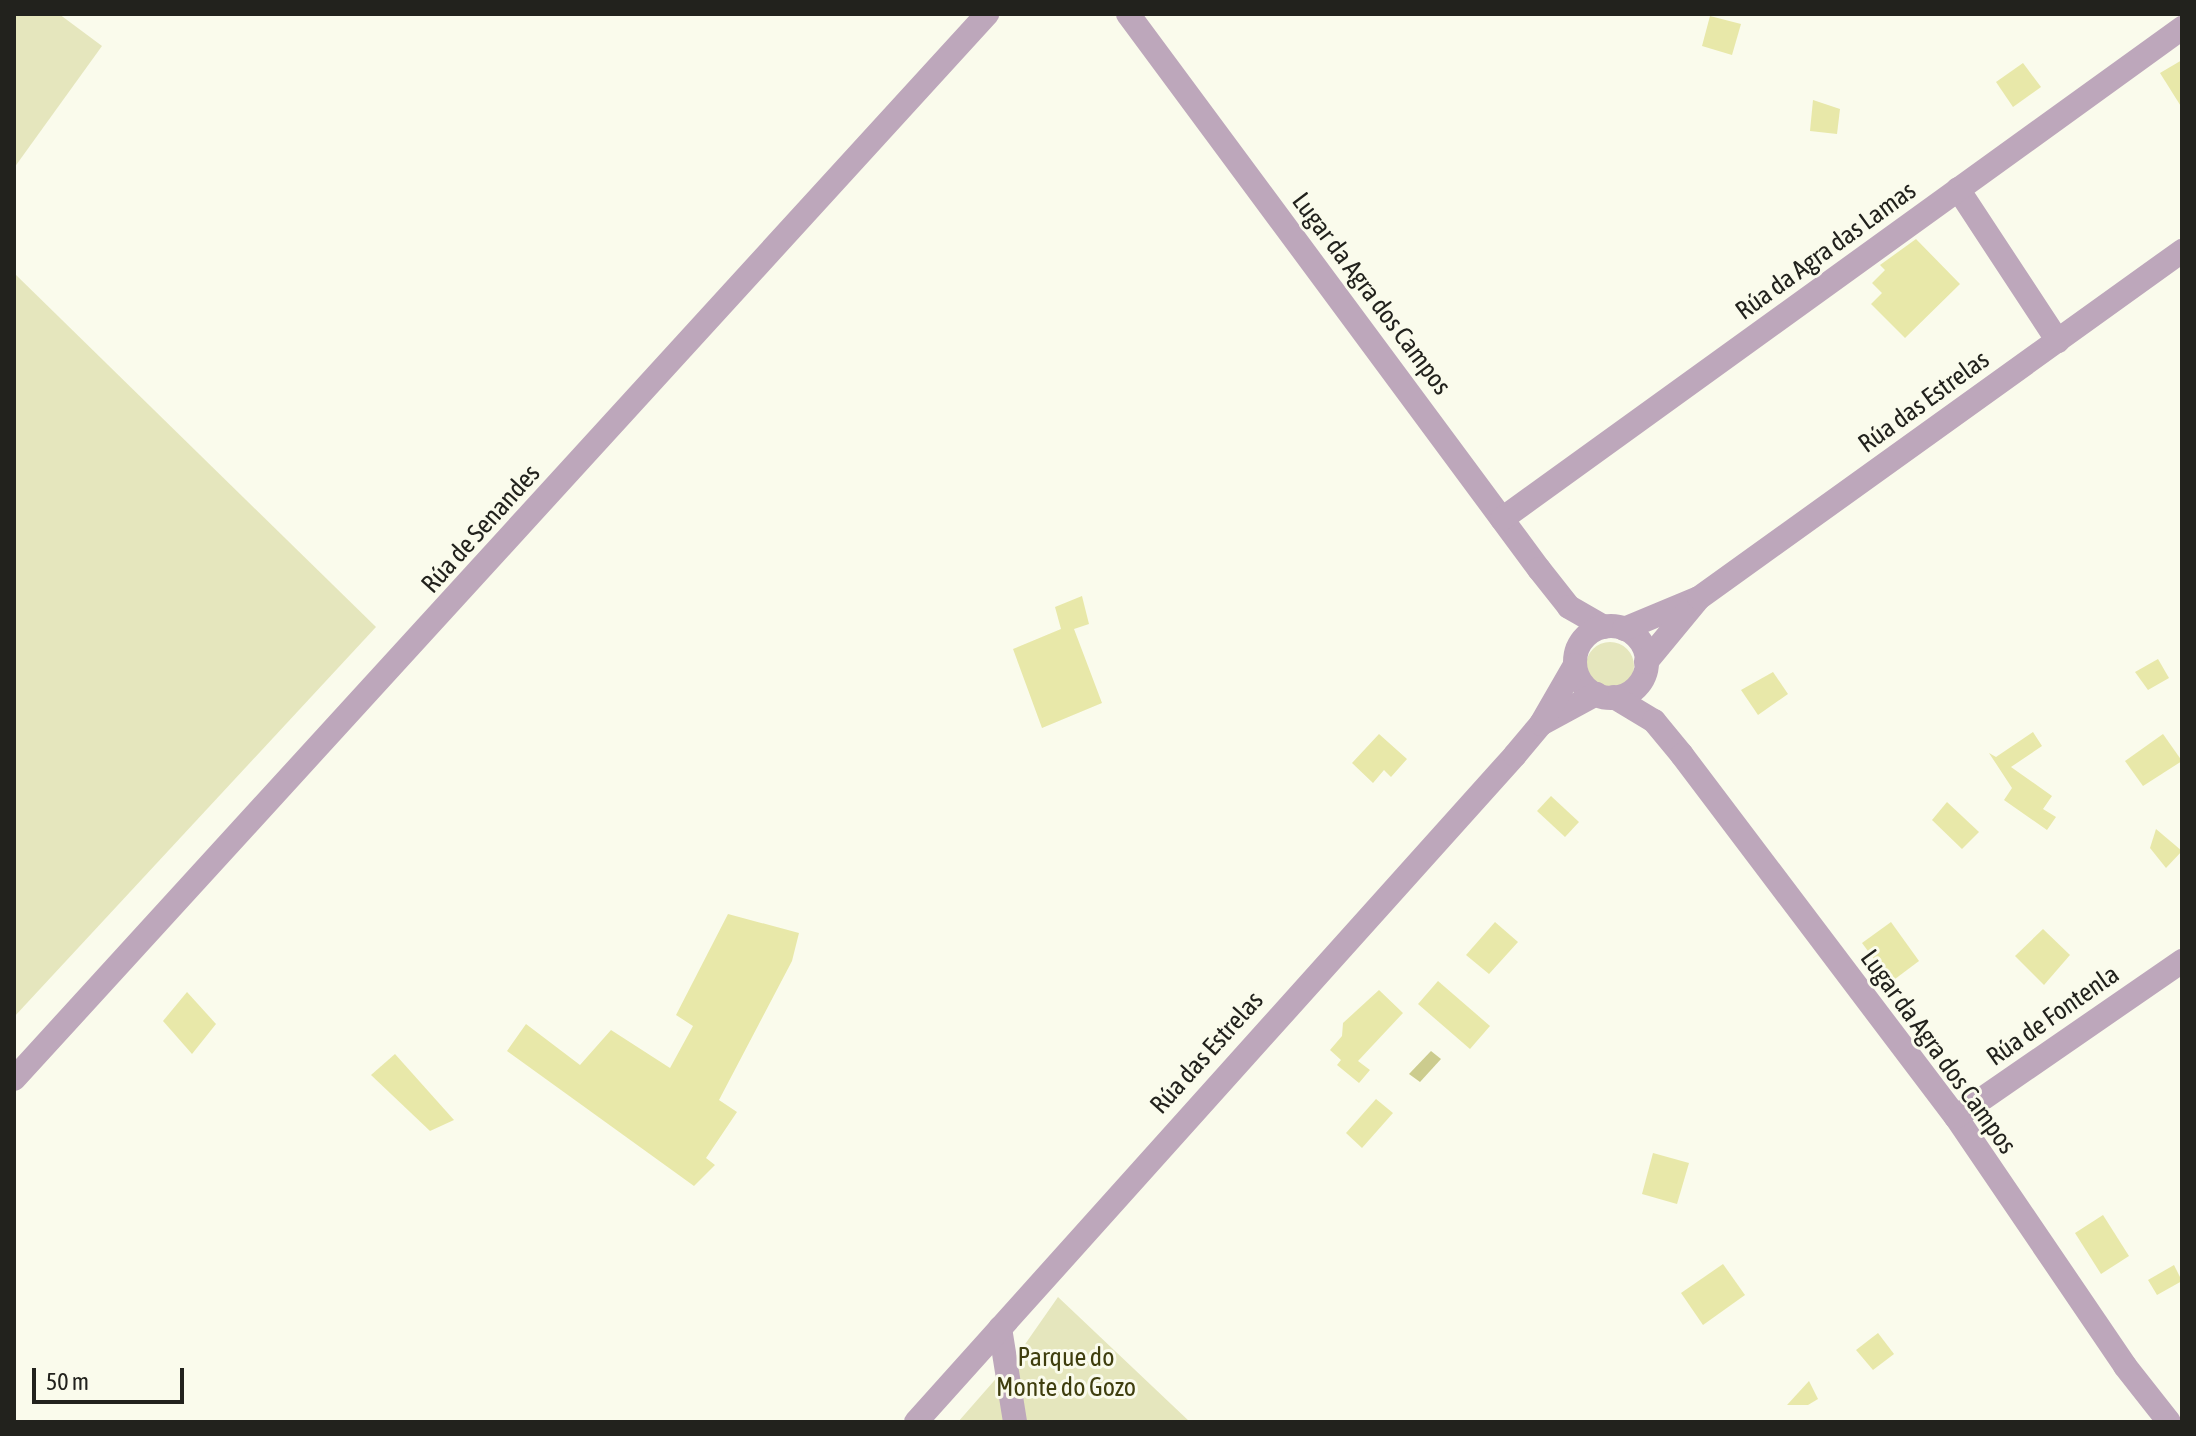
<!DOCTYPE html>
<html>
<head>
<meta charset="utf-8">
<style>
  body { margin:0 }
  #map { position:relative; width:2196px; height:1436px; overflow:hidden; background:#fafbec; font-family:"Asap Condensed",sans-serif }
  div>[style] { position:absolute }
  .green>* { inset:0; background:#e5e6bd }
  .round { border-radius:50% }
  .water>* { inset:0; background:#cccc8e }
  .building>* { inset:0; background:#e8e8a9 }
  .minor>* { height:24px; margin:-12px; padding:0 12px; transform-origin:12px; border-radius:12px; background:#bda7bb }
  .minor>.ring { margin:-12px; padding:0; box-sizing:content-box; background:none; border:24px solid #bda7bb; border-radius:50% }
  span { translate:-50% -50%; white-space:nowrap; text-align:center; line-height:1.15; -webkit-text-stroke:6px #fafbec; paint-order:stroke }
  .street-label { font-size:26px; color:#22221d }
  .park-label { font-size:26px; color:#3f3e0e }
  .frame { position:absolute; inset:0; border:16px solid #22221d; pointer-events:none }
  .scale { position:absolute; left:32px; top:1368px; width:152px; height:36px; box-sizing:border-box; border:4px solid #22221d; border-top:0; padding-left:10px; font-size:24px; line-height:28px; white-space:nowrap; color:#22221d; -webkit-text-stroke:6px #fafbec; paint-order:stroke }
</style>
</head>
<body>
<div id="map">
  <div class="green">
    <i style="clip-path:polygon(14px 14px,59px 14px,102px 46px,14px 168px)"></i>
    <i style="clip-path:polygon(14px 273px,376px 627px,14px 1017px)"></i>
    <i class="round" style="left:1586px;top:642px;width:48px;height:48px"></i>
    <i style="clip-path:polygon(1058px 1297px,1190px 1422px,958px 1422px,1021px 1350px)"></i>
  </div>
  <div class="water">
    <i style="clip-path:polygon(1431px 1051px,1441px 1059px,1420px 1082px,1409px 1074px)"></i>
  </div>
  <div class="building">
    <i style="clip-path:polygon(1710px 16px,1741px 24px,1732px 55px,1702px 46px)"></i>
    <i style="clip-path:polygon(2182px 60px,2182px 108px,2160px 73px)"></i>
    <i style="clip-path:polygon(2023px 63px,2041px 87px,2013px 107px,1996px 82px)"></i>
    <i style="clip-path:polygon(1813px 100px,1840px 109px,1837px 134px,1810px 131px)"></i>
    <i style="clip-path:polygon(1916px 239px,1960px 284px,1905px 338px,1871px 304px,1882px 293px,1872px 283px,1885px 270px,1880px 265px)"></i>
    <i style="clip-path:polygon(1082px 596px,1089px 624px,1074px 629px,1102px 703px,1042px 728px,1013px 649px,1061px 629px,1055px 607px)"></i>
    <i style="clip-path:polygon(2158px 659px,2169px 678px,2148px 690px,2135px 672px)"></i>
    <i style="clip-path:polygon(1773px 672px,1788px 694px,1758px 715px,1741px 690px)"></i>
    <i style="clip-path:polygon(2033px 732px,2042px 746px,2011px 767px,2052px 796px,2043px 809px,2056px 817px,2047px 830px,2004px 800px,2012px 788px,1989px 753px,1996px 757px)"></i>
    <i style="clip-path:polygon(1379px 734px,1407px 759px,1391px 777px,1384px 770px,1373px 783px,1352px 763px)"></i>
    <i style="clip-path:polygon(2163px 734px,2182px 761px,2143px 786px,2125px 761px)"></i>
    <i style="clip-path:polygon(1551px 796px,1579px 822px,1565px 837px,1537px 811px)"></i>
    <i style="clip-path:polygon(1947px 802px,1979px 832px,1962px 849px,1932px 820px)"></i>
    <i style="clip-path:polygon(2156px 829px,2182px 851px,2166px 868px,2150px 848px)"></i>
    <i style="clip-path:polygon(728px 914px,799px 933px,792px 961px,719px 1100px,737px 1112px,706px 1158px,715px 1165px,694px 1186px,507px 1051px,526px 1024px,580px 1065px,611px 1030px,670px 1068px,693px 1026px,676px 1015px)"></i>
    <i style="clip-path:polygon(1495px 922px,1518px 942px,1489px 974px,1466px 955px)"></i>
    <i style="clip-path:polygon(1891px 922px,1919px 961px,1891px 982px,1862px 943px)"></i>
    <i style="clip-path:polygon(2043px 929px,2070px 955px,2044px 985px,2015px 956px)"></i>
    <i style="clip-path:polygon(1438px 981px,1490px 1026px,1470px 1049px,1418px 1004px)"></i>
    <i style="clip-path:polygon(1379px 990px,1403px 1013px,1358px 1061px,1370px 1070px,1359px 1083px,1337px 1065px,1341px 1060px,1330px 1050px,1342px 1036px,1343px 1023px)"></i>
    <i style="clip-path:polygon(187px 992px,216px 1024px,192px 1054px,163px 1021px)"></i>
    <i style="clip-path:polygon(395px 1054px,454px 1120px,430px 1131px,371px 1075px)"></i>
    <i style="clip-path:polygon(1376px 1099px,1393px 1113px,1362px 1148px,1346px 1133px)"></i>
    <i style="clip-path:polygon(1653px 1153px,1689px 1163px,1677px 1204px,1642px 1194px)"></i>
    <i style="clip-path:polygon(2103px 1215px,2129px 1256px,2101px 1274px,2075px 1233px)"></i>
    <i style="clip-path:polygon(1723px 1264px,1745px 1295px,1703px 1325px,1681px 1293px)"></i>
    <i style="clip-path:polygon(2174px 1265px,2182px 1281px,2157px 1295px,2148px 1280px)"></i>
    <i style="clip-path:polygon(1878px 1333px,1894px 1354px,1873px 1370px,1856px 1350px)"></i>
    <i style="clip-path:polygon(1809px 1381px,1818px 1399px,1808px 1405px,1787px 1405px)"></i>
  </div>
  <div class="minor">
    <i style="left:1128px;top:14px;width:691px;rotate:53.48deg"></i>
    <i style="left:1539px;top:569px;width:48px;rotate:51.7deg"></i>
    <i style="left:1569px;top:607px;width:40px;rotate:29.7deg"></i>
    <i style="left:1958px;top:189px;width:182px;rotate:56.7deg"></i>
    <i style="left:1502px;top:519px;width:839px;rotate:-35.83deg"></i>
    <i class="ring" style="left:1575px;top:626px;width:48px;height:48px"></i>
    <i style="left:1624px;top:629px;width:78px;rotate:-22.6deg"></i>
    <i style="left:1646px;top:662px;width:83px;rotate:-50.4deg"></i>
    <i style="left:1699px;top:598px;width:595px;rotate:-35.69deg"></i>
    <i style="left:1614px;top:697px;width:47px;rotate:31deg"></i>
    <i style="left:1654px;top:721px;width:44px;rotate:50.5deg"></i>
    <i style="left:1682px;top:755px;width:454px;rotate:52.9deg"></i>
    <i style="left:1956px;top:1117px;width:301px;rotate:55.8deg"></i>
    <i style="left:2125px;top:1366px;width:71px;rotate:51.8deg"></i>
    <i style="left:1541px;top:724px;width:63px;rotate:-28.6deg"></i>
    <i style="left:14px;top:1079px;width:1443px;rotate:-47.58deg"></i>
    <i style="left:1956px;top:1117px;width:275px;rotate:-34.6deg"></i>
    <i style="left:1000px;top:1328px;width:95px;rotate:80.9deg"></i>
    <i style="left:916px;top:1422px;width:896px;rotate:-48.07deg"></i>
    <i style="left:1515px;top:755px;width:40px;rotate:-50deg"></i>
    <i style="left:1541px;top:724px;width:68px;rotate:-60deg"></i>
  </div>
  <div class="street-label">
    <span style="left:1826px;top:251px;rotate:-36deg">Rúa da Agra das Lamas</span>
    <span style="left:1371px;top:294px;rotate:53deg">Lugar da Agra dos Campos</span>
    <span style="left:1924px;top:402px;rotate:-36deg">Rúa das Estrelas</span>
    <span style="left:481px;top:529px;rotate:-48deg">Rúa de Senandes</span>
    <span style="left:2053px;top:1016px;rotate:-35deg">Rúa de Fontenla</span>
    <span style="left:1938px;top:1052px;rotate:54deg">Lugar da Agra dos Campos</span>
    <span style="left:1207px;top:1053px;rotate:-48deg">Rúa das Estrelas</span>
  </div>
  <div class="park-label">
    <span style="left:1066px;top:1373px">Parque do<br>Monte do Gozo</span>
  </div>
  <div class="frame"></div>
  <div class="scale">50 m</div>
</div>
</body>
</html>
